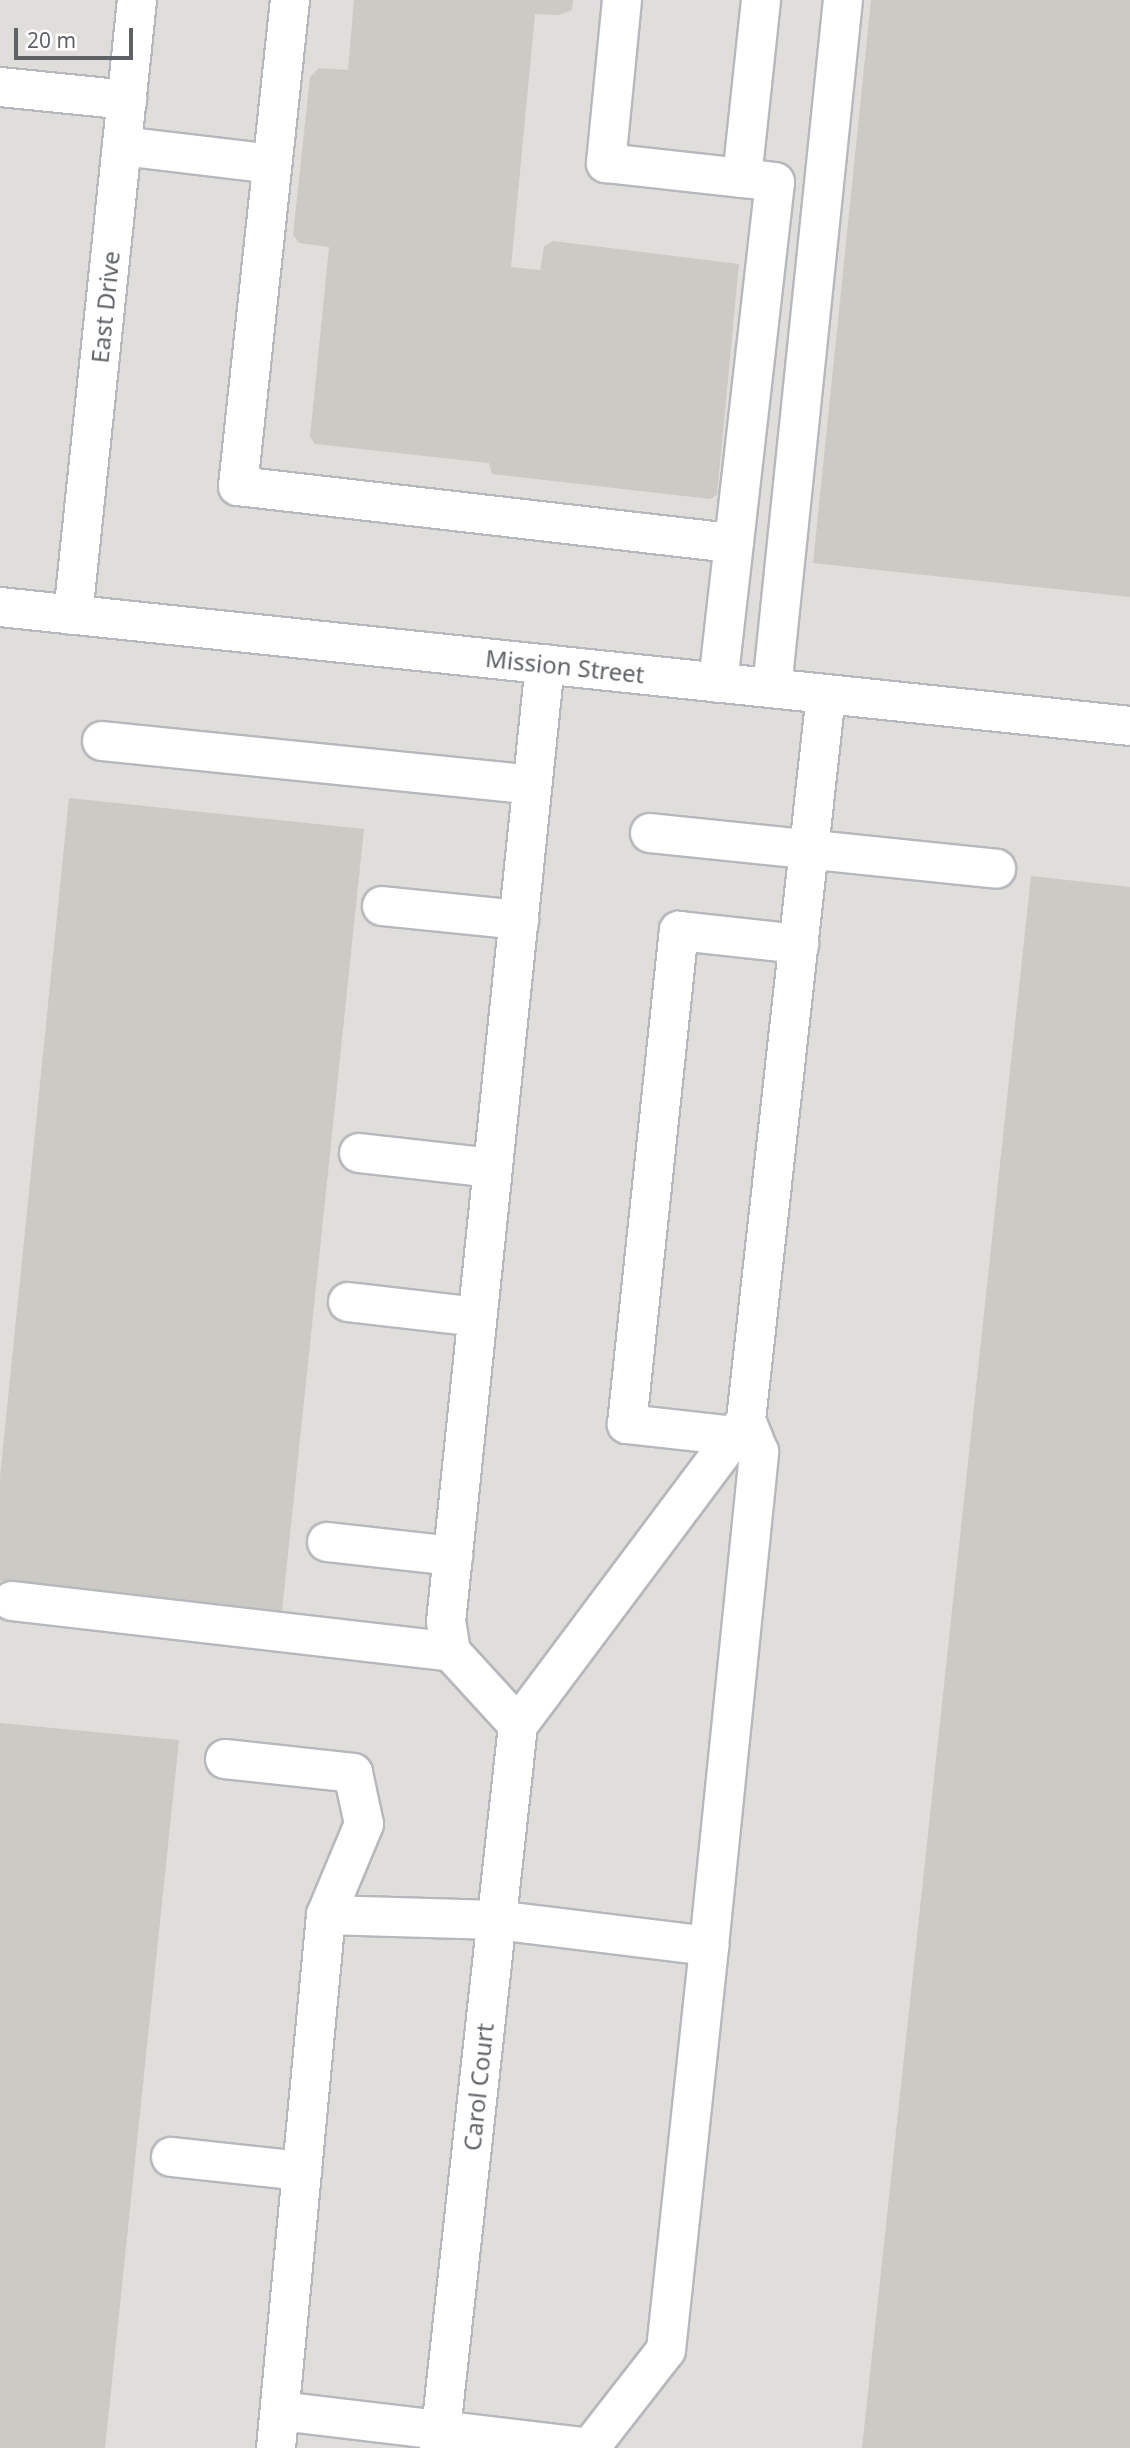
<!DOCTYPE html>
<html>
<head>
<meta charset="utf-8">
<style>
  body { margin:0 }
  #map { position:relative; width:1130px; height:2448px; overflow:hidden; background:#f1efe8; font-family:"Noto Sans",sans-serif }
  div>[style] { position:absolute }
  .industrial>* { inset:0; background:#e0deda }
  .building>* { inset:0; background:#cccac5 }
  .roads { filter:drop-shadow(2px 0 #b5b8bc) drop-shadow(-2px 0 #b5b8bc) drop-shadow(0 2px #b5b8bc) drop-shadow(0 -2px #b5b8bc) }
  .minor>* { height:38px; margin:-19px; padding:0 19px; transform-origin:19px; border-radius:19px; background:#fff }
  span { translate:-50% -50%; white-space:nowrap; text-align:center; line-height:1.15; -webkit-text-stroke:7px #fff; paint-order:stroke }
  .street-label { font-size:24px; color:#5f6368 }
  .scale { position:absolute; left:14px; top:28px; width:119px; height:32px; box-sizing:border-box; border:4px solid #5f6368; border-top:0; padding-left:9px; font-size:21px; line-height:24px; white-space:nowrap; color:#5f6368; -webkit-text-stroke:5px #fff; paint-order:stroke }
</style>
</head>
<body>
<div id="map">
  <div class="industrial">
    <i style="clip-path:polygon(0 0,1130px 0,1130px 2448px,0 2448px)"></i>
  </div>
  <div class="building">
    <i style="clip-path:polygon(354px 0,573px 0,572px 10px,559px 15px,535px 14px,511px 267px,540px 270px,544px 246px,553px 241px,739px 264px,717px 495px,710px 499px,492px 474px,489px 463px,315px 444px,310px 437px,329px 247px,299px 243px,293px 235px,310px 77px,319px 68px,348px 70px)"></i>
    <i style="clip-path:polygon(871px 0,1130px 0,1130px 597px,813px 563px)"></i>
    <i style="clip-path:polygon(69px 798px,364px 829px,282px 1611px,0 1581px,0 1477px)"></i>
    <i style="clip-path:polygon(1031px 876px,1130px 887px,1130px 2448px,862px 2448px)"></i>
    <i style="clip-path:polygon(0 1723px,179px 1740px,105px 2448px,0 2448px)"></i>
  </div>
  <div class="roads">
    <div class="minor">
      <i style="left:290px;top:0;width:489px;rotate:96.1deg"></i>
      <i style="left:238px;top:486px;width:499px;rotate:6.6deg"></i>
      <i style="left:622px;top:0;width:164px;rotate:95.6deg"></i>
      <i style="left:606px;top:163px;width:137px;rotate:6.3deg"></i>
      <i style="left:0;top:87px;width:128px;rotate:5.8deg"></i>
      <i style="left:122px;top:146px;width:151px;rotate:6.8deg"></i>
      <i style="left:0;top:607px;width:1136px;rotate:6.01deg"></i>
      <i style="left:73px;top:615px;width:618px;rotate:-84.06deg"></i>
      <i style="left:718px;top:683px;width:504px;rotate:-83.51deg"></i>
      <i style="left:775px;top:182px;width:33px;rotate:-173deg"></i>
      <i style="left:742px;top:178px;width:179px;rotate:-83.9deg"></i>
      <i style="left:772px;top:688px;width:692px;rotate:-84.11deg"></i>
      <i style="left:102px;top:741px;width:432px;rotate:5.8deg"></i>
      <i style="left:650px;top:833px;width:348px;rotate:5.9deg"></i>
      <i style="left:382px;top:906px;width:138px;rotate:5.8deg"></i>
      <i style="left:359px;top:1153px;width:134px;rotate:6.4deg"></i>
      <i style="left:348px;top:1302px;width:130px;rotate:6.6deg"></i>
      <i style="left:735px;top:1436px;width:109px;rotate:-173.7deg"></i>
      <i style="left:627px;top:1424px;width:496px;rotate:-84deg"></i>
      <i style="left:679px;top:931px;width:121px;rotate:6.2deg"></i>
      <i style="left:327px;top:1542px;width:127px;rotate:6.3deg"></i>
      <i style="left:12px;top:1601px;width:442px;rotate:6.6deg"></i>
      <i style="left:518px;top:1725px;width:381px;rotate:-53.2deg"></i>
      <i style="left:746px;top:1420px;width:730px;rotate:-83.71deg"></i>
      <i style="left:518px;top:1725px;width:99px;rotate:-132.5deg"></i>
      <i style="left:451px;top:1652px;width:30px;rotate:-99deg"></i>
      <i style="left:446px;top:1622px;width:963px;rotate:-84.1deg"></i>
      <i style="left:225px;top:1759px;width:129px;rotate:6.2deg"></i>
      <i style="left:353px;top:1773px;width:52px;rotate:77.8deg"></i>
      <i style="left:364px;top:1824px;width:99px;rotate:112.7deg"></i>
      <i style="left:326px;top:1915px;width:535px;rotate:95.36deg"></i>
      <i style="left:326px;top:1915px;width:170px;rotate:1.7deg"></i>
      <i style="left:496px;top:1920px;width:215px;rotate:7deg"></i>
      <i style="left:709px;top:1946px;width:497px;rotate:-84.2deg"></i>
      <i style="left:759px;top:1452px;width:35px;rotate:-112deg"></i>
      <i style="left:171px;top:2157px;width:132px;rotate:6.1deg"></i>
      <i style="left:280px;top:2411px;width:314px;rotate:6.8deg"></i>
      <i style="left:592px;top:2445px;width:120px;rotate:-52.1deg"></i>
      <i style="left:666px;top:2350px;width:406px;rotate:-83.9deg"></i>
      <i style="left:439px;top:2448px;width:727px;rotate:-83.76deg"></i>
    </div>
  </div>
  <div class="street-label">
    <span style="left:105px;top:307px;rotate:-84deg">East Drive</span>
    <span style="left:565px;top:666px;rotate:6deg">Mission Street</span>
    <span style="left:478px;top:2087px;rotate:-84deg">Carol Court</span>
  </div>
  <div class="scale">20 m</div>
</div>
</body>
</html>
